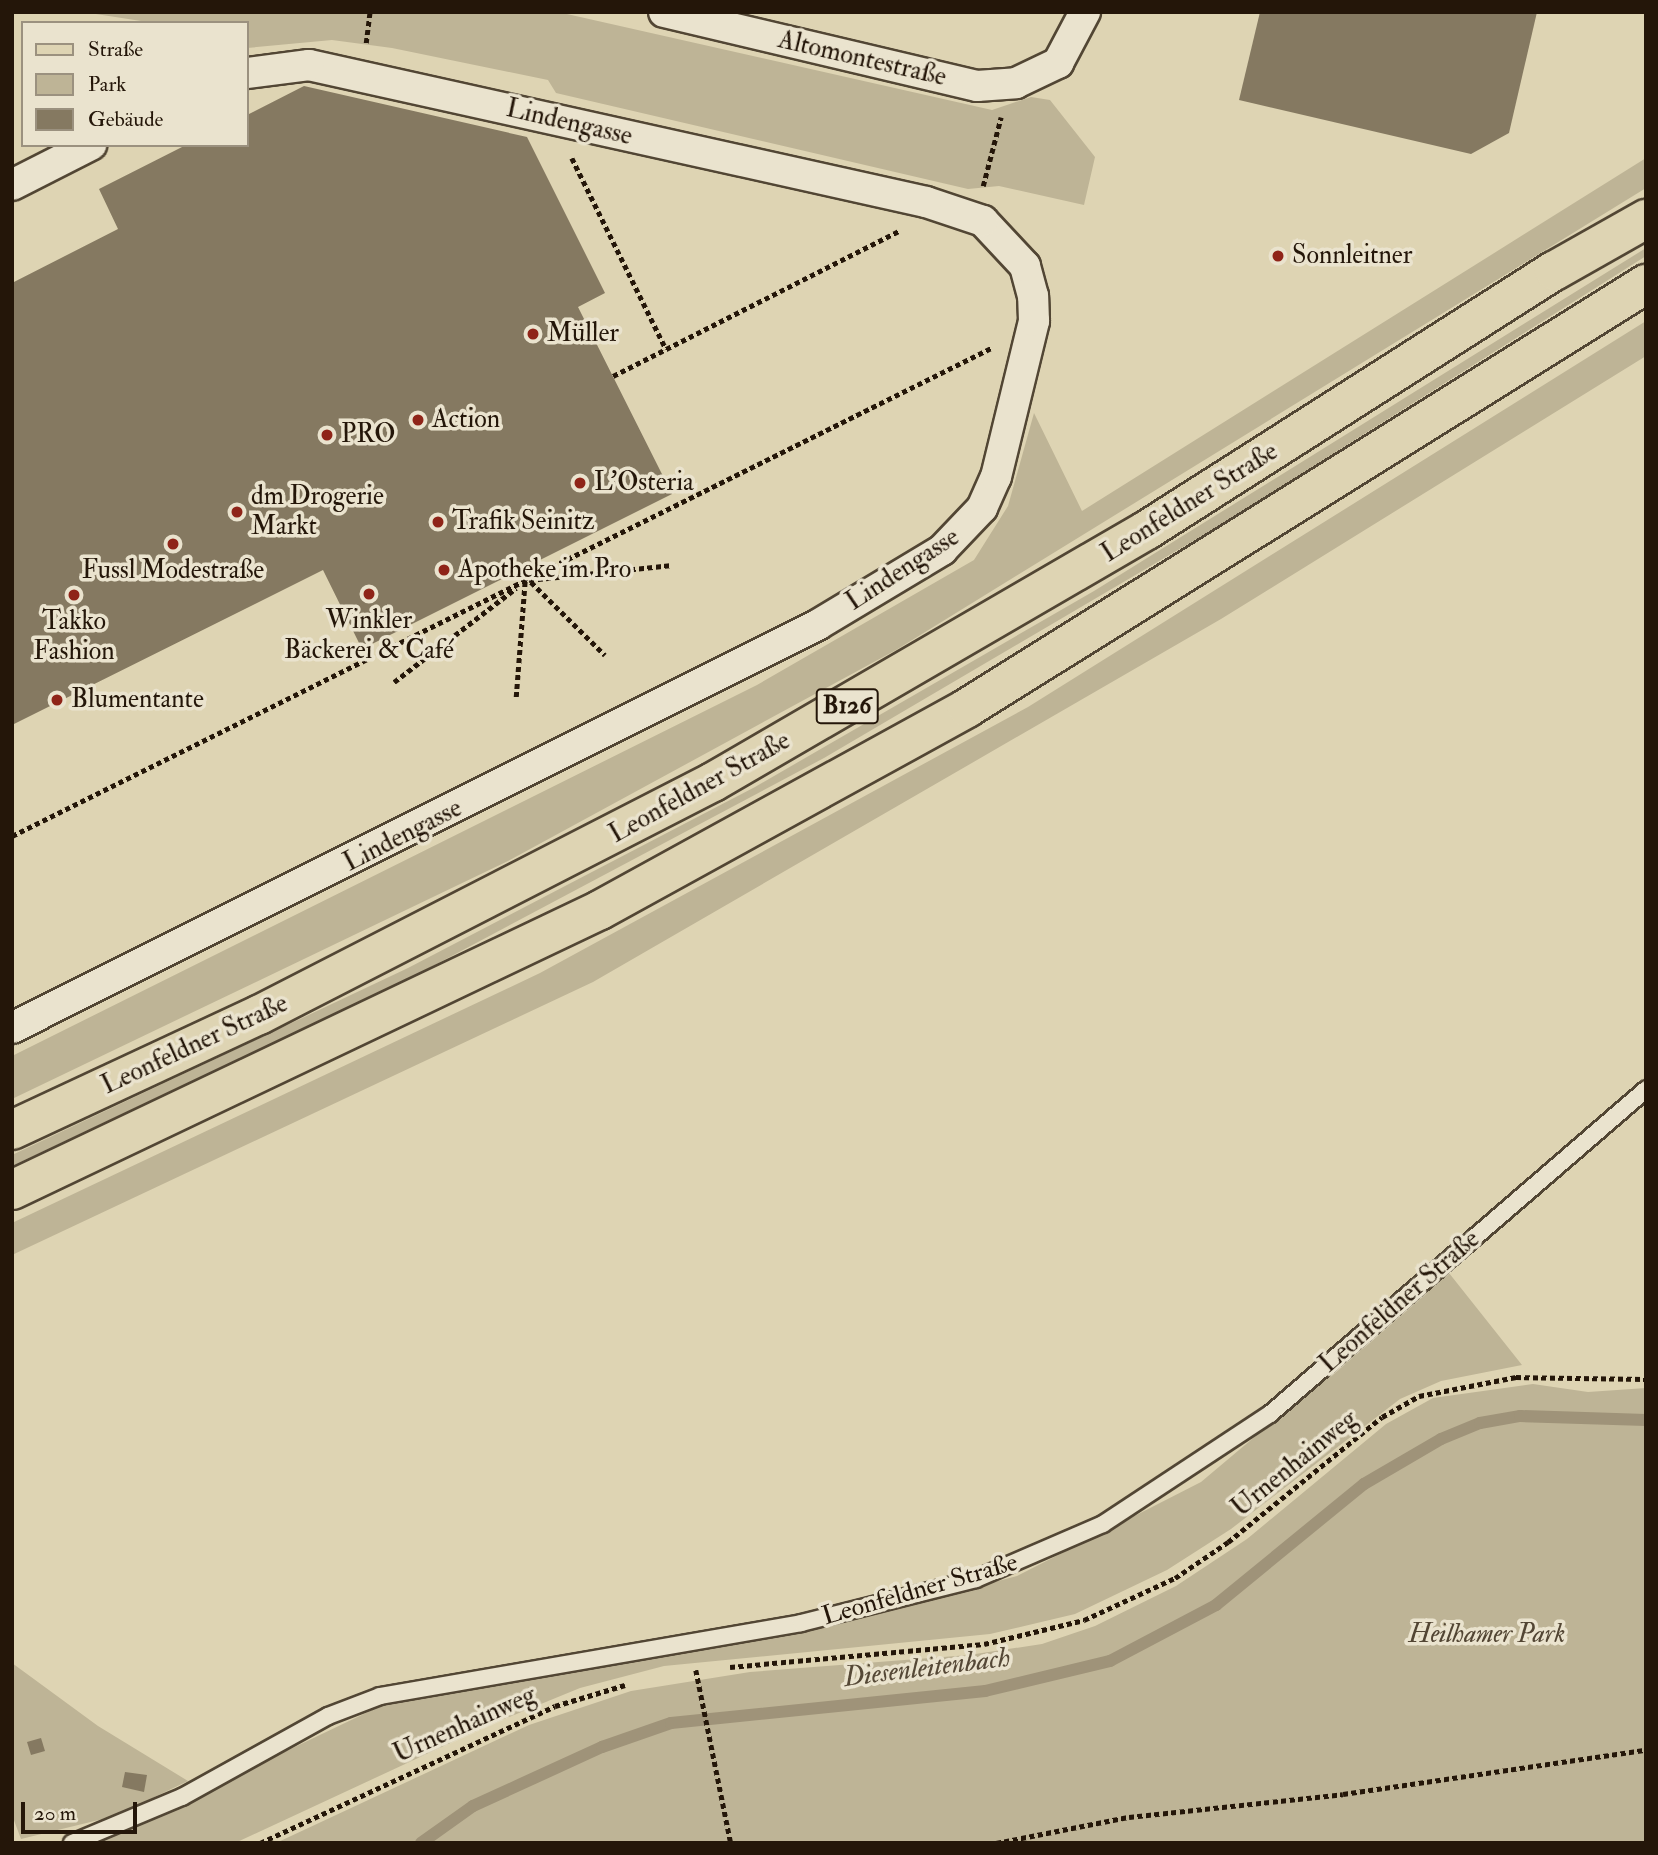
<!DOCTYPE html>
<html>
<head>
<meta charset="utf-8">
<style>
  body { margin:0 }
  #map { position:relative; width:1658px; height:1855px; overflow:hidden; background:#ded4b3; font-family:"IM FELL Double Pica",serif }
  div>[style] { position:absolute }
  .green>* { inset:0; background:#beb496 }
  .stream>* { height:12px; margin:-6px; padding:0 6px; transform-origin:6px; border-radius:6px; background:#9f9379 }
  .building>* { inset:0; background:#857961 }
  .path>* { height:4.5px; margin-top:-2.25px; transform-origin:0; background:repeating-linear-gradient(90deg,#241609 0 5px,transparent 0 8.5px) }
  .roads { filter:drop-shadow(2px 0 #524634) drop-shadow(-2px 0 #524634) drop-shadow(0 2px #524634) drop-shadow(0 -2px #524634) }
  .service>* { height:16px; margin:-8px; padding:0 8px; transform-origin:8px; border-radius:8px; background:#eae3ce }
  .minor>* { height:30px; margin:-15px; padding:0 15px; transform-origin:15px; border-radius:15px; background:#eae3ce }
  .primary>* { height:38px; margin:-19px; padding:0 19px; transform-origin:19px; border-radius:19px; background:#ded4b3 }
  .dots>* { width:19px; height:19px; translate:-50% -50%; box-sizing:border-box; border:4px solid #eae3ce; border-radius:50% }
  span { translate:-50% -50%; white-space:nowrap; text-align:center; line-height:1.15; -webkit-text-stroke:7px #eae3ce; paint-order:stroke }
  .shield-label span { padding:2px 5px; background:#eae3ce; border:2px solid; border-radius:5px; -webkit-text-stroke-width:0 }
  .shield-label { font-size:24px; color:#241609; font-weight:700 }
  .street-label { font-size:26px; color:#241609 }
  .poi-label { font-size:26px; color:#241609 }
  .left { translate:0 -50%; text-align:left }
  .park-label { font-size:26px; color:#524533; font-style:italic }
  .water-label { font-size:28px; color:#554836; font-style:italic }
  .frame { position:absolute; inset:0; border:14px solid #241609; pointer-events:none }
  .legend { position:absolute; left:21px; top:21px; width:228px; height:126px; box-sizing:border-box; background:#eae3ce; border:2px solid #9b917f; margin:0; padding:9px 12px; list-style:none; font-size:21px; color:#241609 }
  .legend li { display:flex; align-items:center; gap:14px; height:35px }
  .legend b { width:35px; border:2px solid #9b917f }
  .scale { position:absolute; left:21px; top:1802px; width:116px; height:32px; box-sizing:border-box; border:4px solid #241609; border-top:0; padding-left:9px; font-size:21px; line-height:24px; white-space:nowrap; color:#241609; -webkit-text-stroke:5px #eae3ce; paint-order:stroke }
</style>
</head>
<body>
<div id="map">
  <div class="green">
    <i style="clip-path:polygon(83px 12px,558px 12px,992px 110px,1031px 97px,1050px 100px,1095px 157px,1084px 205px,999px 186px,968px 189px,556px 93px,548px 80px,392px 48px,332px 40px,247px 48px,247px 23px,154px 23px)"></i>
    <i style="clip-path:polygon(1646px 158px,1646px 188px,896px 650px,508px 861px,12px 1099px,12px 1056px,757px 685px,974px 560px,1008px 506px,1034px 413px,1082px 511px)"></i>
    <i style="clip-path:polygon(1646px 248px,1646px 256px,1217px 527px,824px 758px,414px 976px,12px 1166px,12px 1155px,408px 968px,755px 787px,1094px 591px)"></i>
    <i style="clip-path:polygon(1646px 321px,1646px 356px,1221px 619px,593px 982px,12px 1255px,12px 1223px,540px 973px,1028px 707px)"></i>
    <i style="clip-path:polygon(1449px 1273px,1522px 1365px,1441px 1381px,1400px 1399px,1231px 1529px,1167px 1570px,1075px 1614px,990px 1634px,664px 1666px,580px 1688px,487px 1726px,235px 1843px,94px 1843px,393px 1700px,802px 1633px,1017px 1576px,1201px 1482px)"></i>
    <i style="clip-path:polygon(1533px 1384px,1588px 1392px,1646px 1388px,1646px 1843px,276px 1843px,529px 1725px,631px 1691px,750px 1672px,969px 1655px,1042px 1644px,1095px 1626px,1176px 1586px,1247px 1539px,1386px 1424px,1433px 1398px)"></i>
    <i style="clip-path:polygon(12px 1663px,98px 1726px,188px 1781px,115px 1816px,21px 1839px,12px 1815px)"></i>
  </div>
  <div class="stream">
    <i style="left:421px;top:1843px;width:64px;rotate:-35.4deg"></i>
    <i style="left:473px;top:1806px;width:142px;rotate:-24.6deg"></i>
    <i style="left:602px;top:1747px;width:73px;rotate:-19.2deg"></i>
    <i style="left:671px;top:1723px;width:316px;rotate:-5.8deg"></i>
    <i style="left:985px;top:1691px;width:129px;rotate:-13.5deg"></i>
    <i style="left:1110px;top:1661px;width:120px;rotate:-27.8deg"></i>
    <i style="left:1216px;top:1605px;width:191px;rotate:-39.3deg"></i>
    <i style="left:1364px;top:1484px;width:89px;rotate:-30.3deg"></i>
    <i style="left:1441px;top:1439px;width:42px;rotate:-22.3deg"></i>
    <i style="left:1480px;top:1423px;width:41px;rotate:-9.9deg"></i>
    <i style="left:1520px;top:1416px;width:126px;rotate:1.8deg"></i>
  </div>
  <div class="building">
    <i style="clip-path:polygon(1260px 12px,1537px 12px,1509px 133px,1471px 154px,1239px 100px)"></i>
    <i style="clip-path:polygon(304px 86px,527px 137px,605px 293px,578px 307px,672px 494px,362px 649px,323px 570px,12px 725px,12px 283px,118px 229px,99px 189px,186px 145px,247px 145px,247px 115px)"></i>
    <i style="clip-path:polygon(41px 1738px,45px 1751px,31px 1755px,27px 1742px)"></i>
    <i style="clip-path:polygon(125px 1772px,147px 1775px,144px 1792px,122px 1787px)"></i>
  </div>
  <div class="path">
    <i style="left:366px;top:43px;width:31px;rotate:-83deg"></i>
    <i style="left:572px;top:158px;width:213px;rotate:63.8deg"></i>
    <i style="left:983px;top:186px;width:71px;rotate:-75.4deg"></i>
    <i style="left:613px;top:376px;width:321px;rotate:-26.9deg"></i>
    <i style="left:519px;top:570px;width:121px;rotate:44.7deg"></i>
    <i style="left:529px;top:580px;width:144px;rotate:-6deg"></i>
    <i style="left:394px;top:682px;width:154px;rotate:-37.6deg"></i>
    <i style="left:516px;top:697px;width:116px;rotate:-85.6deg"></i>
    <i style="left:12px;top:836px;width:1094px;rotate:-26.49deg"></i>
    <i style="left:730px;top:1667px;width:255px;rotate:-5.2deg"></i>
    <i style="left:984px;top:1644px;width:103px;rotate:-13.5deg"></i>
    <i style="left:1084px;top:1620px;width:100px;rotate:-24.8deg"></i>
    <i style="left:1175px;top:1578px;width:64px;rotate:-34.2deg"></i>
    <i style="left:1228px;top:1542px;width:198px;rotate:-39.1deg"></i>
    <i style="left:1382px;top:1417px;width:43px;rotate:-29.6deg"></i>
    <i style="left:1419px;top:1396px;width:99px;rotate:-11.1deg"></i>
    <i style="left:1516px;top:1377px;width:130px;rotate:0.9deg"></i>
    <i style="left:696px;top:1670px;width:177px;rotate:78.6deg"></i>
    <i style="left:260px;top:1843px;width:325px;rotate:-24.9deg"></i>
    <i style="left:555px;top:1706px;width:73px;rotate:-16.7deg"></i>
    <i style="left:996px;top:1843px;width:136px;rotate:-11.1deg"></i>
    <i style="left:1129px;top:1817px;width:215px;rotate:-6.1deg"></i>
    <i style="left:1343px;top:1794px;width:306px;rotate:-8.3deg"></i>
  </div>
  <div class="roads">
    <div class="service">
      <i style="left:72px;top:1843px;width:119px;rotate:-22.7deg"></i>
      <i style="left:182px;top:1797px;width:167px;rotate:-29deg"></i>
      <i style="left:328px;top:1716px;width:56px;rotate:-21deg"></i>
      <i style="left:380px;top:1696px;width:427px;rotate:-9.8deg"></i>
      <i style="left:801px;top:1623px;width:180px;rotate:-14.1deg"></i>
      <i style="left:976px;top:1579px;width:138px;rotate:-23.4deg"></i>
      <i style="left:1103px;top:1524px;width:200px;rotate:-33.4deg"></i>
      <i style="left:1270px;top:1414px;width:497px;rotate:-40.8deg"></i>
    </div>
    <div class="minor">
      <i style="left:664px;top:12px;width:322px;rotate:13.3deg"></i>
      <i style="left:977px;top:86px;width:39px;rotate:-4deg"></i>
      <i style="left:1016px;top:83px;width:47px;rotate:-25.5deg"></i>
      <i style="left:1058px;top:63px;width:58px;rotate:-62.1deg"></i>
      <i style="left:12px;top:185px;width:89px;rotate:-26.9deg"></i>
      <i style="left:12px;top:1028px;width:902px;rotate:-26.59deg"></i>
      <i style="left:819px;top:624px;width:144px;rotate:-31deg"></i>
      <i style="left:942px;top:550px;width:58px;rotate:-46.4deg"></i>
      <i style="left:982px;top:508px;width:34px;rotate:-66deg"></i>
      <i style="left:996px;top:477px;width:161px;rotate:-76.3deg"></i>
      <i style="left:1034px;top:321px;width:25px;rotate:-92deg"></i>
      <i style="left:1033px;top:296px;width:31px;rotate:-105deg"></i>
      <i style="left:1025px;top:266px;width:62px;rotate:-133deg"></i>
      <i style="left:983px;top:221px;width:60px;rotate:-161.6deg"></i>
      <i style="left:926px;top:202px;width:632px;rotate:-167.48deg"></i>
      <i style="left:309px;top:65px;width:63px;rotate:172.6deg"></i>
    </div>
    <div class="primary">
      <i style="left:12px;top:1130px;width:272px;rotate:-25deg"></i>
      <i style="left:259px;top:1015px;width:510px;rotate:-27.17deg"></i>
      <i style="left:713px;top:782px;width:502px;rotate:-30.14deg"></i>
      <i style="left:1147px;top:530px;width:482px;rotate:-32.5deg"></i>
      <i style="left:1554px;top:271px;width:106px;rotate:-29.5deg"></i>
      <i style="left:12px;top:1190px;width:651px;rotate:-25.46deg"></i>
      <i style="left:600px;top:910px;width:419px;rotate:-28.8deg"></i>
      <i style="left:967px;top:708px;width:801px;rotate:-31.98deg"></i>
    </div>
  </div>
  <div class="dots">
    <i style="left:1278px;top:256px;background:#8f2418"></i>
    <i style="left:533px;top:334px;background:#8f2418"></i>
    <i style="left:418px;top:420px;background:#8f2418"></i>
    <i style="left:327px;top:435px;background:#8f2418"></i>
    <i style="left:580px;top:483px;background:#8f2418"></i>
    <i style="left:237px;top:512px;background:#8f2418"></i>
    <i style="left:438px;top:522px;background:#8f2418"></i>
    <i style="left:173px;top:544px;background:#8f2418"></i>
    <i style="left:444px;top:570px;background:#8f2418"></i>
    <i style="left:369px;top:594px;background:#8f2418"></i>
    <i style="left:74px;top:595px;background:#8f2418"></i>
    <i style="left:57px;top:700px;background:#8f2418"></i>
  </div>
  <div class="shield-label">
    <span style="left:847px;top:706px">B126</span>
  </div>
  <div class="street-label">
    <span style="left:862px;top:59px;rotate:13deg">Altomontestraße</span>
    <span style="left:569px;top:123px;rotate:13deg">Lindengasse</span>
    <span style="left:1190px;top:503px;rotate:-32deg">Leonfeldner Straße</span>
    <span style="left:903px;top:570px;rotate:-33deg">Lindengasse</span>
    <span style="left:700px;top:788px;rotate:-29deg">Leonfeldner Straße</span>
    <span style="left:403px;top:836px;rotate:-27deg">Lindengasse</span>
    <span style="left:195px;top:1045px;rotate:-25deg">Leonfeldner Straße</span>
    <span style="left:1400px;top:1302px;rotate:-41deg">Leonfeldner Straße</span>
    <span style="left:1295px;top:1464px;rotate:-39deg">Urnenhainweg</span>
    <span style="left:920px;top:1590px;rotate:-16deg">Leonfeldner Straße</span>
    <span style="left:465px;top:1725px;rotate:-24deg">Urnenhainweg</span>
  </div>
  <div class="poi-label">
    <span class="left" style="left:1292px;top:256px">Sonnleitner</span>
    <span class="left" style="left:547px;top:334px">Müller</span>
    <span class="left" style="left:432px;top:420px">Action</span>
    <span class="left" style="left:341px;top:435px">PRO</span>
    <span class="left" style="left:594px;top:483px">L'Osteria</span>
    <span class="left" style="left:251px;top:512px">dm Drogerie<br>Markt</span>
    <span class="left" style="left:452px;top:522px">Trafik Seinitz</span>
    <span class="left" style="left:458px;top:570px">Apotheke im Pro</span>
    <span style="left:173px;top:571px">Fussl Modestraße</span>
    <span style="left:369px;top:636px">Winkler<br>Bäckerei &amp; Café</span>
    <span style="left:74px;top:637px">Takko<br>Fashion</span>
    <span class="left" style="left:71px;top:700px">Blumentante</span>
  </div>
  <div class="park-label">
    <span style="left:1487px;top:1635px">Heilhamer Park</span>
  </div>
  <div class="water-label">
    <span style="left:927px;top:1668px;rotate:-7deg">Diesenleitenbach</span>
  </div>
  <div class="frame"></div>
  <ul class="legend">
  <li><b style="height:9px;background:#ded4b3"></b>Straße</li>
  <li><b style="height:19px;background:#beb496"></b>Park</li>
  <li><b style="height:19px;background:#857961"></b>Gebäude</li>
  </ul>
  <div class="scale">20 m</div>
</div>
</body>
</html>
